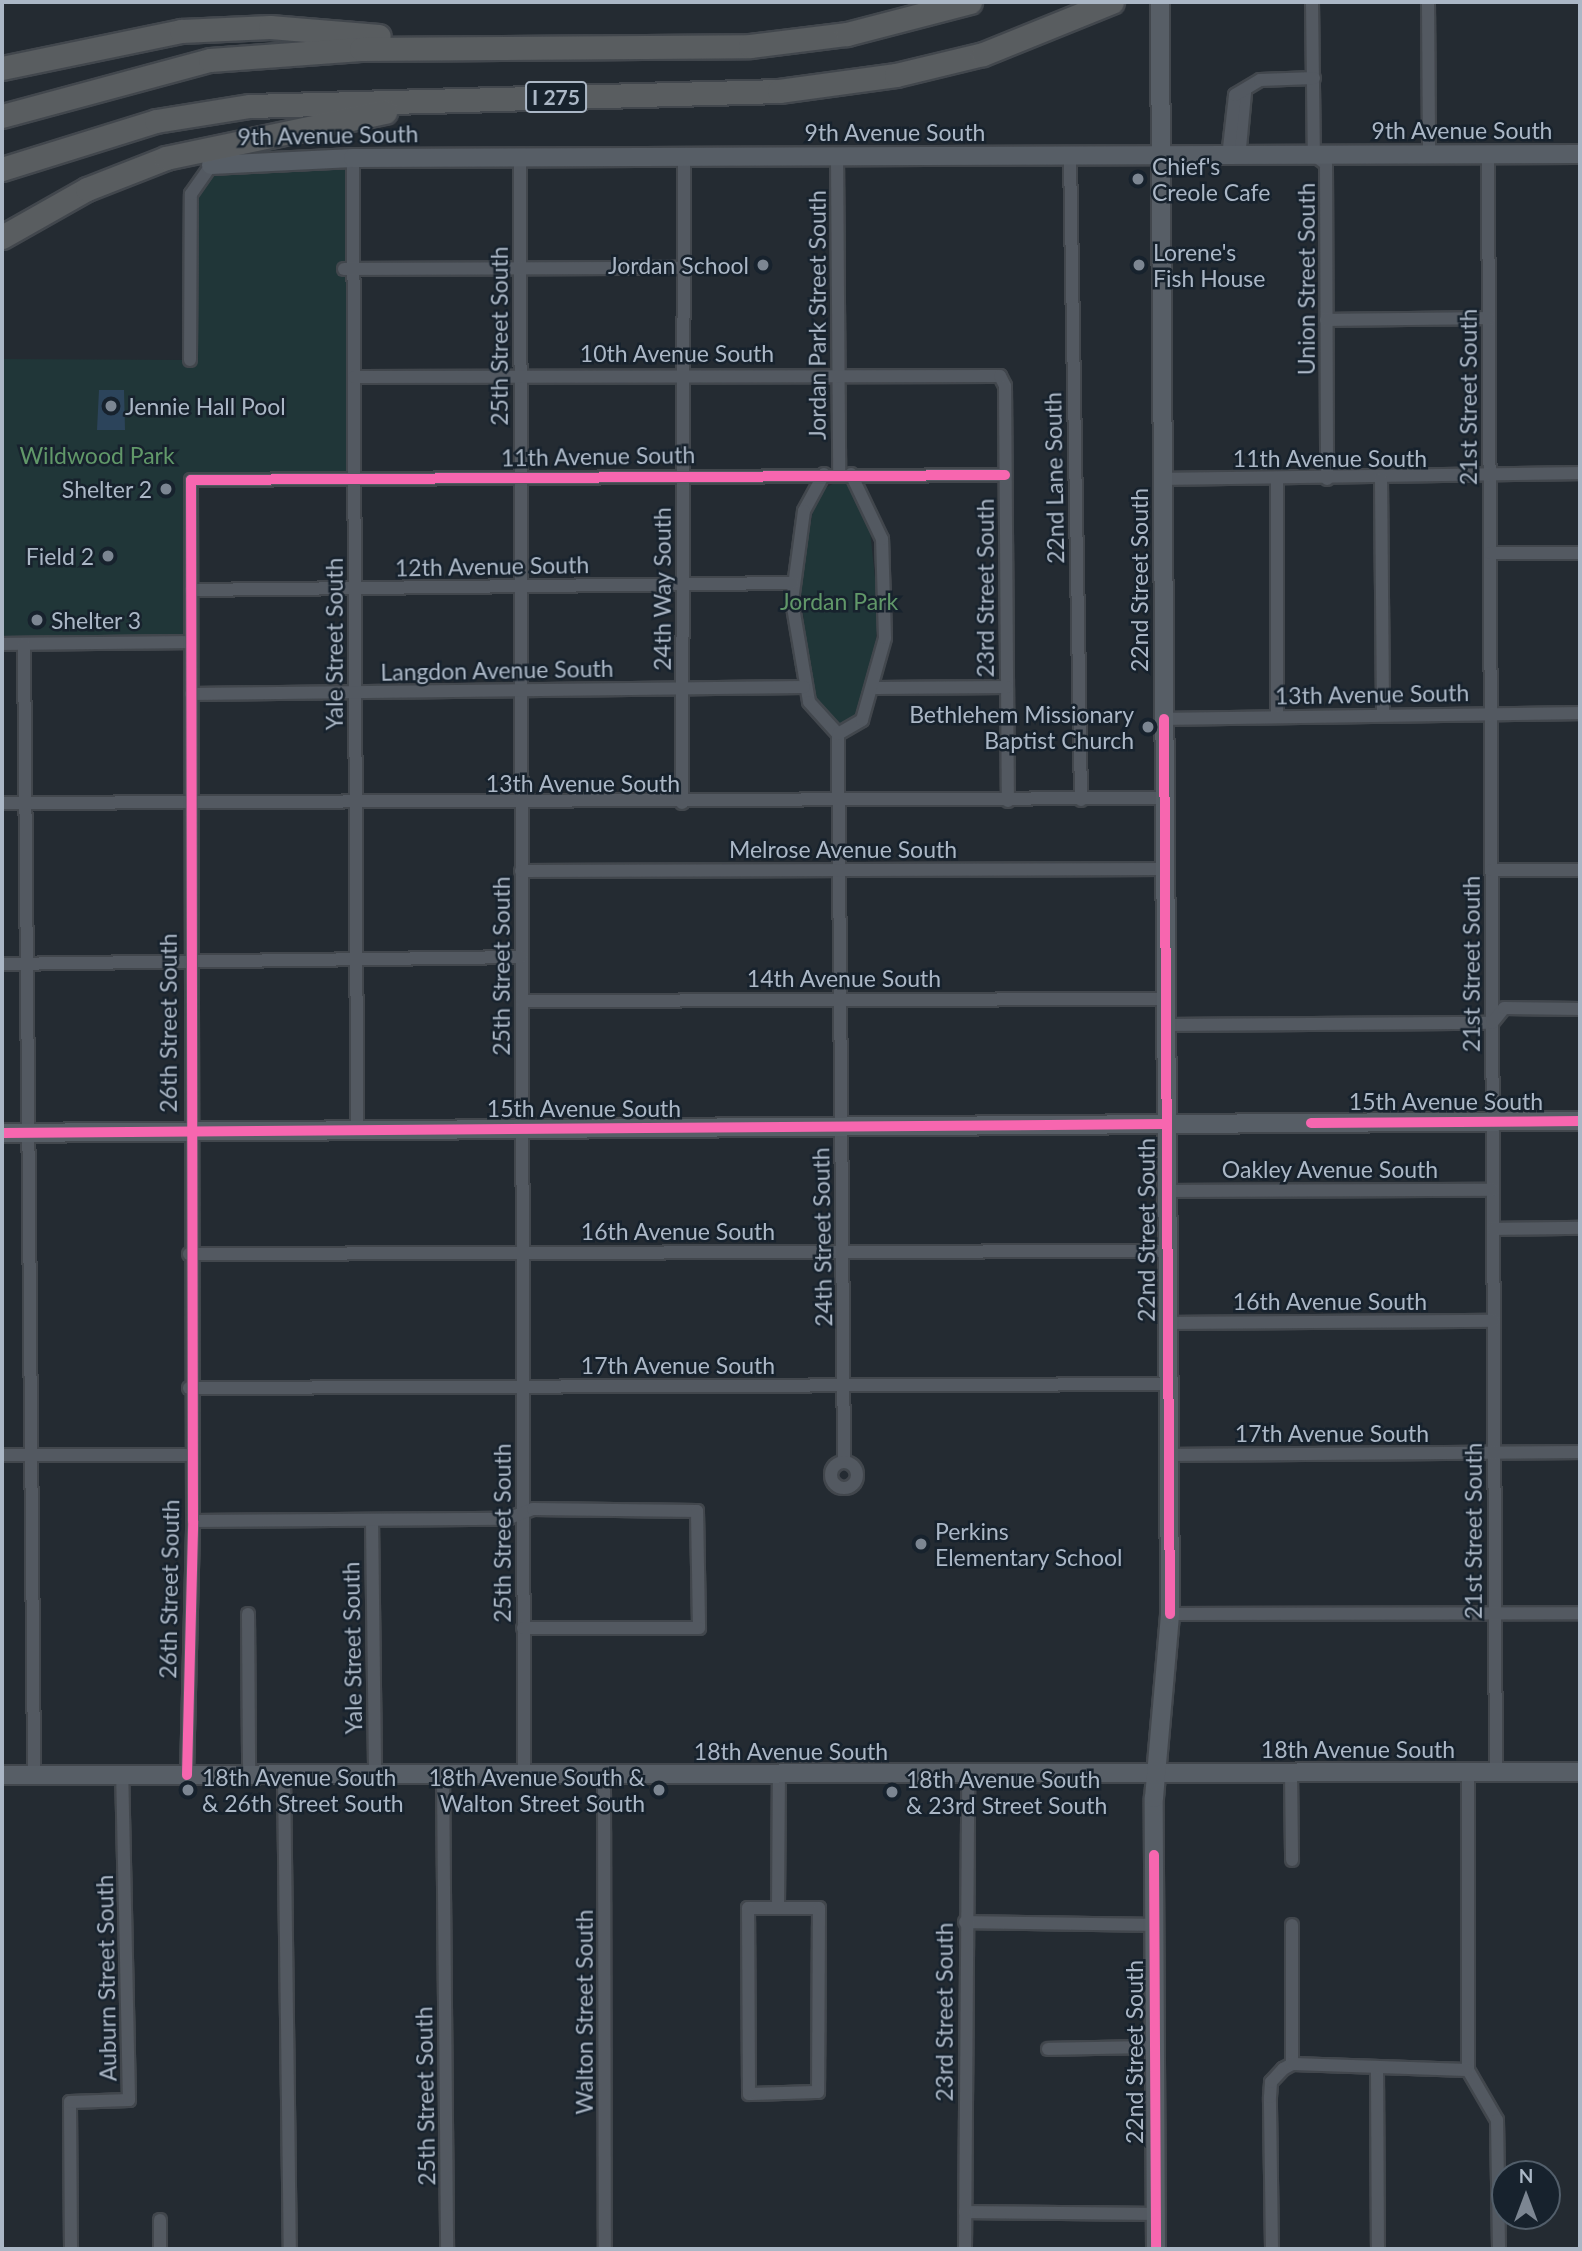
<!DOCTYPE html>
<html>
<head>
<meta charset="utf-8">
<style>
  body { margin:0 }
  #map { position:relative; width:1582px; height:2251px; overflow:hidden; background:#242b32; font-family:Lato,sans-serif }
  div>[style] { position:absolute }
  .green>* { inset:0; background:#203638 }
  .water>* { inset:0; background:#2c445b }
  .roads { filter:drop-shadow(2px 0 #42474d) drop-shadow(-2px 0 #42474d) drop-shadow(0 2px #42474d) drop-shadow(0 -2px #42474d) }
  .street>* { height:12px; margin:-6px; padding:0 6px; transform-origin:6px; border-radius:6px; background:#535961 }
  .street>.ring { margin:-6px; padding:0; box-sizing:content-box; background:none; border:12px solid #535961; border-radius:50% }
  .secondary>* { height:18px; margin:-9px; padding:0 9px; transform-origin:9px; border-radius:9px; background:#575e66 }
  .highway>* { height:23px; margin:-11.5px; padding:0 11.5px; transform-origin:11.5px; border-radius:11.5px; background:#595d60 }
  .cycleway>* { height:10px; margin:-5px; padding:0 5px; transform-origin:5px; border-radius:5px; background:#f766af }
  .dots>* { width:19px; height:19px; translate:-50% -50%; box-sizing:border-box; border:4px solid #17222d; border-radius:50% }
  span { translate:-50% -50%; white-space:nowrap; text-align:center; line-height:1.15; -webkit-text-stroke:5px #17222d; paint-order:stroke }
  .shield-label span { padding:2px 5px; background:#17222d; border:2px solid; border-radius:5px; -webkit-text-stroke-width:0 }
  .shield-label { font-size:21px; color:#abb7c6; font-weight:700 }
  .street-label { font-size:23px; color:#abb7c6 }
  .poi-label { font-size:23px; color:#abb7c6 }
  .left { translate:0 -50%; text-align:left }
  .right { translate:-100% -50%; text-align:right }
  .park-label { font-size:23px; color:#619869 }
  .frame { position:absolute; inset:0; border:4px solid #abb7c6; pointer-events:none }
  .north { position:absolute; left:1491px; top:2160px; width:70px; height:70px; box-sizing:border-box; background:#17222d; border:2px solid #525e6a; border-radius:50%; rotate:0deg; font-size:19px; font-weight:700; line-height:28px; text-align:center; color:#abb7c6 }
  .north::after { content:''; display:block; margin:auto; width:24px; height:32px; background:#7c8692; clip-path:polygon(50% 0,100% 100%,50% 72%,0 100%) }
</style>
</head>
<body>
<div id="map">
  <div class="green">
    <i style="clip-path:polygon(353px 158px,354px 479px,191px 480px,190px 642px,2px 644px,2px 359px,189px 360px,190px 194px,200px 175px)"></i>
    <i style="clip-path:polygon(838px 481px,854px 485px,868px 511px,879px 616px,870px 682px,854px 725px,843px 729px,818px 711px,811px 690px,800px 584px,816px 493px)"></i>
  </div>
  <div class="water">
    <i style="clip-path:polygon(99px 390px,124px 390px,125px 430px,97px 430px)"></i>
  </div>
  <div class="roads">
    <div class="street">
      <i style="left:1312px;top:2px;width:153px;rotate:89.3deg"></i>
      <i style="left:1314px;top:155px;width:15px;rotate:37deg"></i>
      <i style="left:1326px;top:164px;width:315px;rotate:89.8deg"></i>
      <i style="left:1428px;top:2px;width:153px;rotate:89.6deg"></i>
      <i style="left:1234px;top:153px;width:8px;rotate:-40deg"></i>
      <i style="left:1240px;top:148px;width:55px;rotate:-84.8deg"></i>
      <i style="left:1488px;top:155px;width:1617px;rotate:89.72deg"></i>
      <i style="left:837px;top:156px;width:318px;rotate:89.6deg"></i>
      <i style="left:1070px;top:156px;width:644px;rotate:89.02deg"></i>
      <i style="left:520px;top:157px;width:1618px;rotate:89.86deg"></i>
      <i style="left:1234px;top:157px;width:10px;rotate:-119deg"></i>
      <i style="left:1229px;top:148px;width:53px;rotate:-83.5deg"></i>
      <i style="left:1235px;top:95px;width:29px;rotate:-31deg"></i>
      <i style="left:1260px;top:80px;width:54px;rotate:-2.1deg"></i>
      <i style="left:353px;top:158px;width:973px;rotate:89.76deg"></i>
      <i style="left:344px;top:269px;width:340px;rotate:-0.2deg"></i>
      <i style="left:1326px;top:320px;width:163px;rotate:-0.7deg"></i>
      <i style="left:190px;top:360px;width:166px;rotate:-89.7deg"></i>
      <i style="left:191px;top:194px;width:35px;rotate:-55deg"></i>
      <i style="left:354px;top:377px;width:646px;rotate:-0.09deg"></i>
      <i style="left:1000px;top:376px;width:11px;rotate:63deg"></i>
      <i style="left:1005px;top:386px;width:415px;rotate:89.6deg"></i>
      <i style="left:824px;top:474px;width:42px;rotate:118.4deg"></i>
      <i style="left:804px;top:511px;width:91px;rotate:97.6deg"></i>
      <i style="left:792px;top:601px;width:102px;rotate:80.4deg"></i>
      <i style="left:809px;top:702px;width:43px;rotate:47.8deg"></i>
      <i style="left:838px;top:734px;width:728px;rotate:89.53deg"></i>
      <i style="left:1163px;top:479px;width:417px;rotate:-0.8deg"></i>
      <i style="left:1277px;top:479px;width:237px;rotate:90deg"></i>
      <i style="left:1381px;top:479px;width:236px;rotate:89.5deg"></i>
      <i style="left:1490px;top:553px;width:90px"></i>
      <i style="left:191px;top:590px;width:602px;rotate:-0.67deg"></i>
      <i style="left:2px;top:644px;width:189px;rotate:-0.6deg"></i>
      <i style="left:24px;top:644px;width:1130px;rotate:89.49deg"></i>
      <i style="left:876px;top:688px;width:131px;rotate:-0.4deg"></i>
      <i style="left:191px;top:694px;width:613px;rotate:-0.65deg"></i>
      <i style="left:1164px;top:719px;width:416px;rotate:-0.8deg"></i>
      <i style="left:838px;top:734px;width:28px;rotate:-30deg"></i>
      <i style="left:862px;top:720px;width:85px;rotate:-74.3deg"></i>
      <i style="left:885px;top:638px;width:99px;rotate:-91.7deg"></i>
      <i style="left:882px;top:539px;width:72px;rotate:-115.5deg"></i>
      <i style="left:2px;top:803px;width:1163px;rotate:-0.25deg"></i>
      <i style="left:682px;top:803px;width:646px;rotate:-89.82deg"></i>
      <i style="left:1491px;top:870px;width:89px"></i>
      <i style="left:521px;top:871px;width:643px;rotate:-0.18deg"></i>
      <i style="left:2px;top:964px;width:520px;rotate:-0.77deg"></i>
      <i style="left:522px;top:1001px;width:644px;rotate:-0.18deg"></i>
      <i style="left:1166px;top:1025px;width:326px;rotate:-0.4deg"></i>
      <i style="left:1492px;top:1023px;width:19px;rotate:-51deg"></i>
      <i style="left:1504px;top:1008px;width:76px;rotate:0.8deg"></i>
      <i style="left:1167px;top:1191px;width:326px;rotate:-0.2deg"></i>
      <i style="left:1493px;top:1229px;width:87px;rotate:-0.7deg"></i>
      <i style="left:189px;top:1254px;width:978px;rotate:-0.18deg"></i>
      <i style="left:1168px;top:1323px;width:326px;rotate:-0.4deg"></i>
      <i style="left:189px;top:1388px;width:979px;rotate:-0.23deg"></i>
      <i style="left:2px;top:1455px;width:189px"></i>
      <i style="left:1169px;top:1455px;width:411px;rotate:-0.4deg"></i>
      <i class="ring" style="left:831px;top:1462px;width:14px;height:14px"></i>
      <i style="left:372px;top:1520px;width:255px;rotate:89.3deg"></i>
      <i style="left:193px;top:1521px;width:314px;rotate:-0.4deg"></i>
      <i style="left:507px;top:1519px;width:28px;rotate:-21deg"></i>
      <i style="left:533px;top:1509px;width:164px;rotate:0.7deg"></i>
      <i style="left:697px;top:1511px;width:117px;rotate:89deg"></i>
      <i style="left:699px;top:1628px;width:176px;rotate:180deg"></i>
      <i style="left:248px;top:1614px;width:161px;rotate:89.6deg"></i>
      <i style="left:1170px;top:1614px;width:410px;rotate:-0.1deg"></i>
      <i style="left:1291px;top:1773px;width:87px;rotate:89.3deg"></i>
      <i style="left:1468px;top:1773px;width:297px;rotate:90deg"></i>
      <i style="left:1468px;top:2070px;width:58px;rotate:59.9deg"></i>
      <i style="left:1497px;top:2120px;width:129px;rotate:89.1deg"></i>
      <i style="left:187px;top:1775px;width:254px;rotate:-88.6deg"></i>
      <i style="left:193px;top:1521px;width:1041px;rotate:-90.11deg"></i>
      <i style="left:191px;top:480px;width:814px;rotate:-0.35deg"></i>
      <i style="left:284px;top:1775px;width:474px;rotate:89.3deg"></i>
      <i style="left:443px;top:1775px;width:474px;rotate:89.5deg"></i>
      <i style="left:604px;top:1775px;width:474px;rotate:89.9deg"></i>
      <i style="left:778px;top:1907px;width:132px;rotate:-89.6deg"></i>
      <i style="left:748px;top:1908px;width:71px"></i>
      <i style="left:819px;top:1908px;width:184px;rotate:90.3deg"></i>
      <i style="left:818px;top:2092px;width:69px;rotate:178.3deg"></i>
      <i style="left:749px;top:2094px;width:186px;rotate:-90.3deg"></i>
      <i style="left:965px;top:1922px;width:189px;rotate:0.9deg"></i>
      <i style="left:1292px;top:1925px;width:139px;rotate:90deg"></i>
      <i style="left:1048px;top:2049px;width:107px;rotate:-1.1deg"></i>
      <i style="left:1377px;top:2070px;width:179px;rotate:89.7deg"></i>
      <i style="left:965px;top:2212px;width:191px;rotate:0.6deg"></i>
      <i style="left:160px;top:2220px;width:29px;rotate:90deg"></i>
      <i style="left:71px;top:2249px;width:147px;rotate:-90.4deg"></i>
      <i style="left:70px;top:2102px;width:59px;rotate:-1.9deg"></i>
      <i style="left:129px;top:2100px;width:325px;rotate:-91.2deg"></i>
      <i style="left:965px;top:2249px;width:474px;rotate:-89.6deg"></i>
      <i style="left:1272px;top:2249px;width:152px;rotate:-90.8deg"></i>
      <i style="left:1270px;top:2097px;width:15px;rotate:-86deg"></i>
      <i style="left:1271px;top:2082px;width:18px;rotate:-47deg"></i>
      <i style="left:1283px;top:2069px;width:10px;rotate:-29deg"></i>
      <i style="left:1292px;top:2064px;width:176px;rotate:2deg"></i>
    </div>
    <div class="secondary">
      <i style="left:211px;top:165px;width:142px;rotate:-2.8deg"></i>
      <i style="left:353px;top:158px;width:1227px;rotate:-0.19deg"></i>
      <i style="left:2px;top:1133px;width:1578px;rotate:-0.44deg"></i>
      <i style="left:2px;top:1775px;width:1578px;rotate:-0.11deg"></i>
      <i style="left:1156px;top:2249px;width:451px;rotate:-90.3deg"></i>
      <i style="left:1154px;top:1798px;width:185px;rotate:-85deg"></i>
      <i style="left:1170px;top:1614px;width:1612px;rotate:-90.36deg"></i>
    </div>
    <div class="highway">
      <i style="left:2px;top:68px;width:183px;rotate:-11.7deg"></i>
      <i style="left:181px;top:31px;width:89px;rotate:-2.6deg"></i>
      <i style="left:270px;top:27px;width:109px;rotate:4.7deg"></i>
      <i style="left:2px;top:116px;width:215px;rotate:-15.1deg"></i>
      <i style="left:210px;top:60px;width:151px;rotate:-4.2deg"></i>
      <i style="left:361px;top:49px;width:389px;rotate:-0.4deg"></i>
      <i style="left:750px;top:46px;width:98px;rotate:-7.1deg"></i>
      <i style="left:847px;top:34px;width:127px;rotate:-14.6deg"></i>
      <i style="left:2px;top:169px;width:161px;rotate:-17.3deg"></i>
      <i style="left:156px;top:121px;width:95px;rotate:-9.1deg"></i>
      <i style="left:250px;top:106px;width:529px;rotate:-1.62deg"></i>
      <i style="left:779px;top:91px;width:118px;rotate:-7.8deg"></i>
      <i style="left:896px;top:75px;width:89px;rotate:-13.6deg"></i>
      <i style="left:983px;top:54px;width:139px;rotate:-22deg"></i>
      <i style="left:2px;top:237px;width:98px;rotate:-29.5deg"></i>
      <i style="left:87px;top:189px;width:85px;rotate:-21.4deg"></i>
      <i style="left:166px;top:158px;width:224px;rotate:-11.9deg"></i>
    </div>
  </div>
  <div class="cycleway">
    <i style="left:1164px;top:719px;width:895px;rotate:89.62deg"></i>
    <i style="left:1311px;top:1123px;width:269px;rotate:-0.4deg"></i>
    <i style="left:2px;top:1133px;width:1164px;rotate:-0.44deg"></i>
    <i style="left:187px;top:1775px;width:254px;rotate:-88.6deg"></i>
    <i style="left:193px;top:1521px;width:1041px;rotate:-90.11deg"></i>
    <i style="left:191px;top:480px;width:814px;rotate:-0.35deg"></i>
    <i style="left:1154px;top:1855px;width:394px;rotate:89.7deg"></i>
  </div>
  <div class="dots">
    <i style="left:1138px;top:179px;background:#7c8692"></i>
    <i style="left:763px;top:265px;background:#7c8692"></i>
    <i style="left:1139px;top:265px;background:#7c8692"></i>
    <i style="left:111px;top:406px;background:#7c8692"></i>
    <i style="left:166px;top:489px;background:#7c8692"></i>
    <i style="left:108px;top:556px;background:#7c8692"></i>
    <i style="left:37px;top:620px;background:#7c8692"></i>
    <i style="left:1148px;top:727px;background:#7c8692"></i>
    <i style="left:921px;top:1544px;background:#7c8692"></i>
    <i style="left:188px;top:1790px;background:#7c8692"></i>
    <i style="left:659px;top:1790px;background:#7c8692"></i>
    <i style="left:892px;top:1792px;background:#7c8692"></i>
  </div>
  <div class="shield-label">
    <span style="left:556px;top:97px">I 275</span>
  </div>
  <div class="street-label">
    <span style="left:1462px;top:130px">9th Avenue South</span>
    <span style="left:895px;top:132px">9th Avenue South</span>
    <span style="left:328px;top:135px;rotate:-1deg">9th Avenue South</span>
    <span style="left:1306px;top:279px;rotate:-90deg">Union Street South</span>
    <span style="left:817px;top:315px;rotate:-90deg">Jordan Park Street South</span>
    <span style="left:499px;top:336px;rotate:-90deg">25th Street South</span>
    <span style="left:677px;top:353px">10th Avenue South</span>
    <span style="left:1468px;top:397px;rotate:-90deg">21st Street South</span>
    <span style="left:598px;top:456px;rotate:-1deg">11th Avenue South</span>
    <span style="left:1330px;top:458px">11th Avenue South</span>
    <span style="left:1054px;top:478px;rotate:-91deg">22nd Lane South</span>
    <span style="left:492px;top:566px;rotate:-1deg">12th Avenue South</span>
    <span style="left:1139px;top:580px;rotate:-90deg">22nd Street South</span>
    <span style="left:985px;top:588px;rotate:-90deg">23rd Street South</span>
    <span style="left:662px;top:589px;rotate:-90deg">24th Way South</span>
    <span style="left:334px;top:644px;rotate:-90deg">Yale Street South</span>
    <span style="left:497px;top:670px;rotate:-1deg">Langdon Avenue South</span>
    <span style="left:1372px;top:694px;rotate:-1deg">13th Avenue South</span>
    <span style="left:583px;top:783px">13th Avenue South</span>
    <span style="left:843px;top:849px">Melrose Avenue South</span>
    <span style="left:1471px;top:964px;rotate:-90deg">21st Street South</span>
    <span style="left:501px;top:966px;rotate:-90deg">25th Street South</span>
    <span style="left:844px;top:978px">14th Avenue South</span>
    <span style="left:168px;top:1023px;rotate:-90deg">26th Street South</span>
    <span style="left:1446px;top:1101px">15th Avenue South</span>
    <span style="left:584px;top:1108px">15th Avenue South</span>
    <span style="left:1330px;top:1169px">Oakley Avenue South</span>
    <span style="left:1146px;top:1230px;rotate:-90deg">22nd Street South</span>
    <span style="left:678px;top:1231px">16th Avenue South</span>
    <span style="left:822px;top:1237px;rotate:-91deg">24th Street South</span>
    <span style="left:1330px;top:1301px">16th Avenue South</span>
    <span style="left:678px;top:1365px">17th Avenue South</span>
    <span style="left:1332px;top:1433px">17th Avenue South</span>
    <span style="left:1473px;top:1531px;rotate:-90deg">21st Street South</span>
    <span style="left:502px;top:1533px;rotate:-90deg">25th Street South</span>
    <span style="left:169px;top:1589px;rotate:-89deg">26th Street South</span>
    <span style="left:352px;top:1648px;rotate:-91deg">Yale Street South</span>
    <span style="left:1358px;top:1749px">18th Avenue South</span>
    <span style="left:791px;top:1751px">18th Avenue South</span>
    <span style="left:106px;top:1978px;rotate:-91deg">Auburn Street South</span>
    <span style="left:584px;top:2012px;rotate:-90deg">Walton Street South</span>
    <span style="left:944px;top:2012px;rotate:-90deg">23rd Street South</span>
    <span style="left:1134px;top:2052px;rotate:-90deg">22nd Street South</span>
    <span style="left:425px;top:2096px;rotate:-91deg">25th Street South</span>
  </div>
  <div class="poi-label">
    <span class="left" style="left:1152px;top:179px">Chief's<br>Creole Cafe</span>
    <span class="left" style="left:1153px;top:265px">Lorene's<br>Fish House</span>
    <span class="right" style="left:749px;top:265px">Jordan School</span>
    <span class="left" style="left:125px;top:406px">Jennie Hall Pool</span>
    <span class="right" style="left:152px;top:489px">Shelter 2</span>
    <span class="right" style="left:94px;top:556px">Field 2</span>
    <span class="left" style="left:51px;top:620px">Shelter 3</span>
    <span class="right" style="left:1134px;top:727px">Bethlehem Missionary<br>Baptist Church</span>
    <span class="left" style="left:935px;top:1544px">Perkins<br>Elementary School</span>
    <span class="left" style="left:202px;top:1790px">18th Avenue South<br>&amp; 26th Street South</span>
    <span class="right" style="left:645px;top:1790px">18th Avenue South &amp;<br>Walton Street South</span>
    <span class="left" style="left:906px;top:1792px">18th Avenue South<br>&amp; 23rd Street South</span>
  </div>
  <div class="park-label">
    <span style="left:97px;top:455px">Wildwood Park</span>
    <span style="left:839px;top:601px">Jordan Park</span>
  </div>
  <div class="frame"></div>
  <div class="north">N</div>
</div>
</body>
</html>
